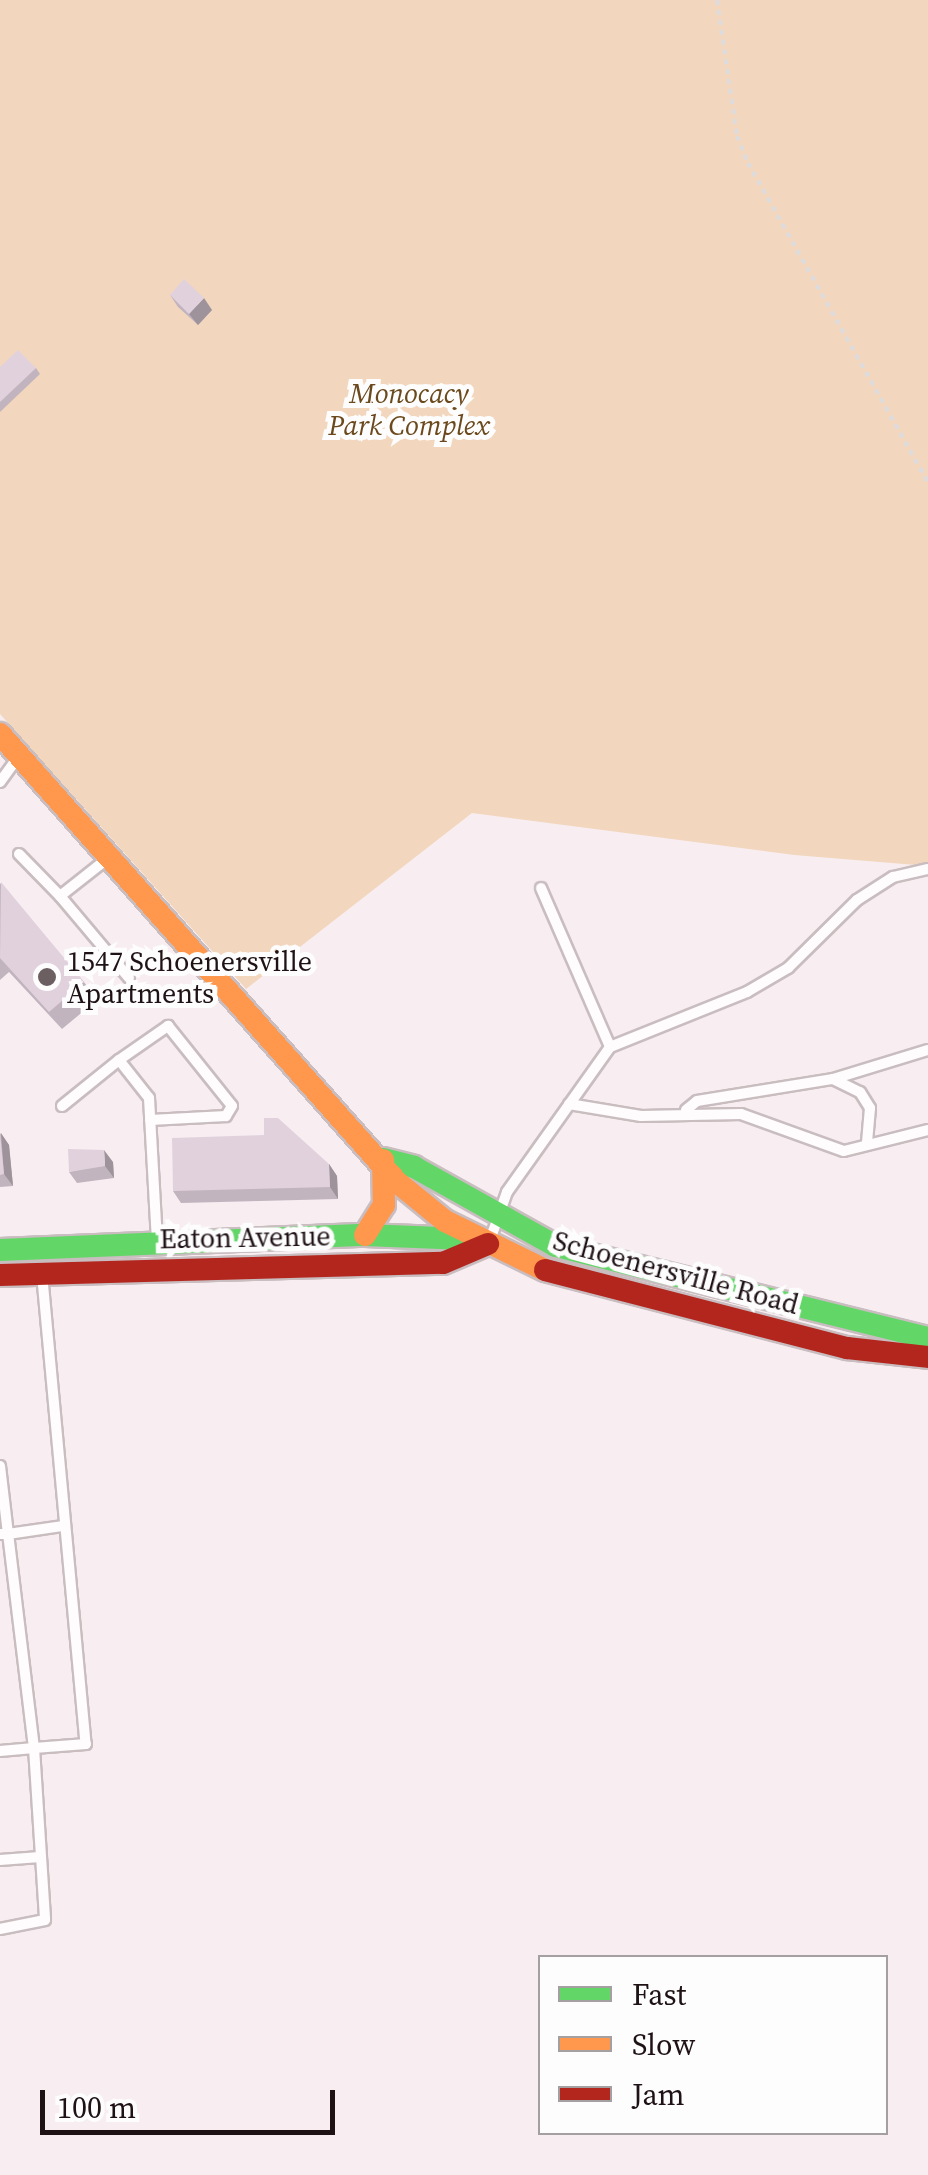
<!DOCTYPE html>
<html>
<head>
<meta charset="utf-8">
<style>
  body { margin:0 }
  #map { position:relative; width:928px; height:2175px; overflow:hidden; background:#f8eef1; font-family:"Source Serif 4",serif }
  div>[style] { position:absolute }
  .green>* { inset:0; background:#f2d7be }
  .path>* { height:4px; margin-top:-2px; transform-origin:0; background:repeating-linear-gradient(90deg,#dedbdc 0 5px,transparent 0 10px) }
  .roads { filter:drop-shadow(2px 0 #c9bdc0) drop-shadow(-2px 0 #c9bdc0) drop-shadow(0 2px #c9bdc0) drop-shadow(0 -2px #c9bdc0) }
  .lane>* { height:10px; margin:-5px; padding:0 5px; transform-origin:5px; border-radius:5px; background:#fefcfd }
  .fast>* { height:22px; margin:-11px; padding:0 11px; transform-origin:11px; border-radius:11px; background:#63d668 }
  .slow>* { height:22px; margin:-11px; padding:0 11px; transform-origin:11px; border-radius:11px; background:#ff974d }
  .jam>* { height:22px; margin:-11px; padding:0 11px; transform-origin:11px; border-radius:11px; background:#b3261e }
  .wall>* { inset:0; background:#c2b4be }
  .shaded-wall>* { inset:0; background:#9e929b }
  .building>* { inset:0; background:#e1d1dd }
  .dots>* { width:28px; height:28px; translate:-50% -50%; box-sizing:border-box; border:5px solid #fdfdfd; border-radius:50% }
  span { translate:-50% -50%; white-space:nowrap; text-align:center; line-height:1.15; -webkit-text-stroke:10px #fdfdfd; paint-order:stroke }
  .park-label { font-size:28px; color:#6b491c; font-style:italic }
  .poi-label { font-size:28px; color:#1f1215 }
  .left { translate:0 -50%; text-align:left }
  .street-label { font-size:28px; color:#1f1215 }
  .legend { position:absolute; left:538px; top:1955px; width:350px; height:180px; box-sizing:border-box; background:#fdfdfd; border:2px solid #a49fa0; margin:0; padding:12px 18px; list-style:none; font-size:30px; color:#1f1215 }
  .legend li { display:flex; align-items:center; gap:20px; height:50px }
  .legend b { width:50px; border:2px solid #a49fa0 }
  .scale { position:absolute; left:40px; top:2090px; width:295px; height:45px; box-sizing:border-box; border:5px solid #1f1215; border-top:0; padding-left:12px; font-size:30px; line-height:35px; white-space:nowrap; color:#1f1215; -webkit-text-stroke:8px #fdfdfd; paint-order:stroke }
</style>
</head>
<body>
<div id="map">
  <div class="green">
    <i style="clip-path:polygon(0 0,928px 0,928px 866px,794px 855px,472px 813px,246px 989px,0 714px)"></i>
  </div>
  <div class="path">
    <i style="left:717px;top:0;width:137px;rotate:81.6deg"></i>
    <i style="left:737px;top:136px;width:29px;rotate:68deg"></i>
    <i style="left:748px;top:163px;width:367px;rotate:60.6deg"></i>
  </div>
  <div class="roads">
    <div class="lane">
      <i style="left:0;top:782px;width:32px;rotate:-54deg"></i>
      <i style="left:19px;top:854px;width:59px;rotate:45.7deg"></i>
      <i style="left:112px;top:855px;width:66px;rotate:141.7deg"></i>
      <i style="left:60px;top:896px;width:107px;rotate:49.9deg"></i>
      <i style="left:541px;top:888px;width:173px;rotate:66.5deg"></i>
      <i style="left:119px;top:1060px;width:60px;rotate:-34.8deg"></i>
      <i style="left:168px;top:1026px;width:102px;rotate:51.3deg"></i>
      <i style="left:232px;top:1106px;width:12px;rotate:121deg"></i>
      <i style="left:226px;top:1116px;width:76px;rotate:177deg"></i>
      <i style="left:833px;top:1079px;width:30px;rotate:26deg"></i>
      <i style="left:860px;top:1092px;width:19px;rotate:58deg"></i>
      <i style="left:870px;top:1108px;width:34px;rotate:95deg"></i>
      <i style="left:569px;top:1104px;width:73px;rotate:9.5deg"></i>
      <i style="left:641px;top:1116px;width:100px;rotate:-1.1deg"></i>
      <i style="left:741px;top:1114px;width:109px;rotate:19.8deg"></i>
      <i style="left:844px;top:1151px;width:87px;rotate:-14deg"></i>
      <i style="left:62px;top:1106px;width:73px;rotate:-38.9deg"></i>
      <i style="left:119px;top:1060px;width:48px;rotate:51.7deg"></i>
      <i style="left:149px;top:1098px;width:141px;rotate:86.8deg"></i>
      <i style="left:686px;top:1110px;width:14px;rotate:-39deg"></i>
      <i style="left:697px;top:1101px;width:138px;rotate:-9.2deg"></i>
      <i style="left:833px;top:1079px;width:99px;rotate:-17deg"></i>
      <i style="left:489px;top:1243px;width:54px;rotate:-70.6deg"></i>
      <i style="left:507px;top:1192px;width:178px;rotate:-54.6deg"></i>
      <i style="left:610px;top:1047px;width:148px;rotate:-21.9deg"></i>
      <i style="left:747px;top:992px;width:48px;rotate:-30.3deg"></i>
      <i style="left:788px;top:968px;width:97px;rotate:-44.6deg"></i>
      <i style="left:857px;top:900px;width:43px;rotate:-32.6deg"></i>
      <i style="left:893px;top:877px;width:36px;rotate:-13deg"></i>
      <i style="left:42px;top:1274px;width:472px;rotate:84.7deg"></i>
      <i style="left:86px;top:1744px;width:52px;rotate:175.6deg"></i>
      <i style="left:34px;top:1748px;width:216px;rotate:-96.9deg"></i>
      <i style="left:8px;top:1534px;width:56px;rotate:-8.3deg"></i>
      <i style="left:0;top:1466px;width:68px;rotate:83.3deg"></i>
      <i style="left:8px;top:1534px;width:8px;rotate:180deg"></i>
      <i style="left:0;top:1751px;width:34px;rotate:-5deg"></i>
      <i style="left:34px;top:1748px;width:172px;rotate:86.3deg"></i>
      <i style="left:45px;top:1920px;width:46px;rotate:168.7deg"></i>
      <i style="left:0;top:1860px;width:40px;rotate:-4.3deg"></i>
    </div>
    <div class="fast">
      <i style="left:383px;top:1159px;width:32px;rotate:14deg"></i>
      <i style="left:414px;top:1167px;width:162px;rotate:29.1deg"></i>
      <i style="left:556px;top:1246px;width:383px;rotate:13.9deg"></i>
      <i style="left:0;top:1250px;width:365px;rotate:-2.4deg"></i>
      <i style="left:365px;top:1235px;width:100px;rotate:2.3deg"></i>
    </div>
    <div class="slow">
      <i style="left:0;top:734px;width:599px;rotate:48.45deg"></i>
      <i style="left:397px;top:1182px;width:62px;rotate:39.1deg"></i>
      <i style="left:445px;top:1221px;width:111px;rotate:26.1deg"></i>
      <i style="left:365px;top:1235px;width:36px;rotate:-58deg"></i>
      <i style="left:384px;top:1205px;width:45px;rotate:-91.3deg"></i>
    </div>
    <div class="jam">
      <i style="left:545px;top:1270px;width:312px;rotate:14.5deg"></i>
      <i style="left:847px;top:1348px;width:81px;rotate:6.3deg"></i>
      <i style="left:0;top:1275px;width:443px;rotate:-1.6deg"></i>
      <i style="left:443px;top:1263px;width:49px;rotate:-22.9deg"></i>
    </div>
  </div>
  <div class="wall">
    <i style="clip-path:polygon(170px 295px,212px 310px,198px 325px,178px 307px)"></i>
    <i style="clip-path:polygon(0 367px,36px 368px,40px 374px,0 412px)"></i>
    <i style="clip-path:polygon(0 883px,84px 982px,97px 1000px,62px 1029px,9px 972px,0 980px)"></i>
    <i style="clip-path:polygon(0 1133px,9px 1145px,13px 1186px,0 1187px)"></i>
    <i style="clip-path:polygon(113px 1162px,114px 1178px,77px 1183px,69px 1172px)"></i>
    <i style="clip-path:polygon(329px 1164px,337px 1176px,338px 1199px,181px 1203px,173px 1191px)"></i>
  </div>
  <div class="shaded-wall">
    <i style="clip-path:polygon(204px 298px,212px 310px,198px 325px,189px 314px)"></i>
    <i style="clip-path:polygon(1px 1133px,9px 1145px,13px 1186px,4px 1174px)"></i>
    <i style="clip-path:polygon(104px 1150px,113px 1162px,114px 1178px,105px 1166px)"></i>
    <i style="clip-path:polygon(329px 1164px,337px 1176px,338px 1199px,330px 1187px)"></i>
  </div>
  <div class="building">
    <i style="clip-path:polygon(184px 279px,204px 298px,189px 314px,170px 295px)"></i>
    <i style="clip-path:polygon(18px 350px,36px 368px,0 402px,0 367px)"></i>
    <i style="clip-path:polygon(1px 882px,84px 982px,49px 1012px,0 958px)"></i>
    <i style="clip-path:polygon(264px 1118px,278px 1118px,329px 1164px,330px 1187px,173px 1191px,172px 1138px,264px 1135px)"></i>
    <i style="clip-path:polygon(0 1133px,4px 1174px,0 1175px)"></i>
    <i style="clip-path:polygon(68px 1149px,104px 1150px,105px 1166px,69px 1172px)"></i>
  </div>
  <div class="dots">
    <i style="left:47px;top:977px;background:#6b5f62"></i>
  </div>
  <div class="park-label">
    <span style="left:409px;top:409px">Monocacy<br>Park Complex</span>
  </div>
  <div class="poi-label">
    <span class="left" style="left:67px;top:977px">1547 Schoenersville<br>Apartments</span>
  </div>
  <div class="street-label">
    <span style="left:245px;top:1237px;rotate:-1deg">Eaton Avenue</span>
    <span style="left:676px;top:1272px;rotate:15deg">Schoenersville Road</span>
  </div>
  <ul class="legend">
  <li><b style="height:12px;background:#63d668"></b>Fast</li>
  <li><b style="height:12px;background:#ff974d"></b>Slow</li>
  <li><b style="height:12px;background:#b3261e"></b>Jam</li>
  </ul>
  <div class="scale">100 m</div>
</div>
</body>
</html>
